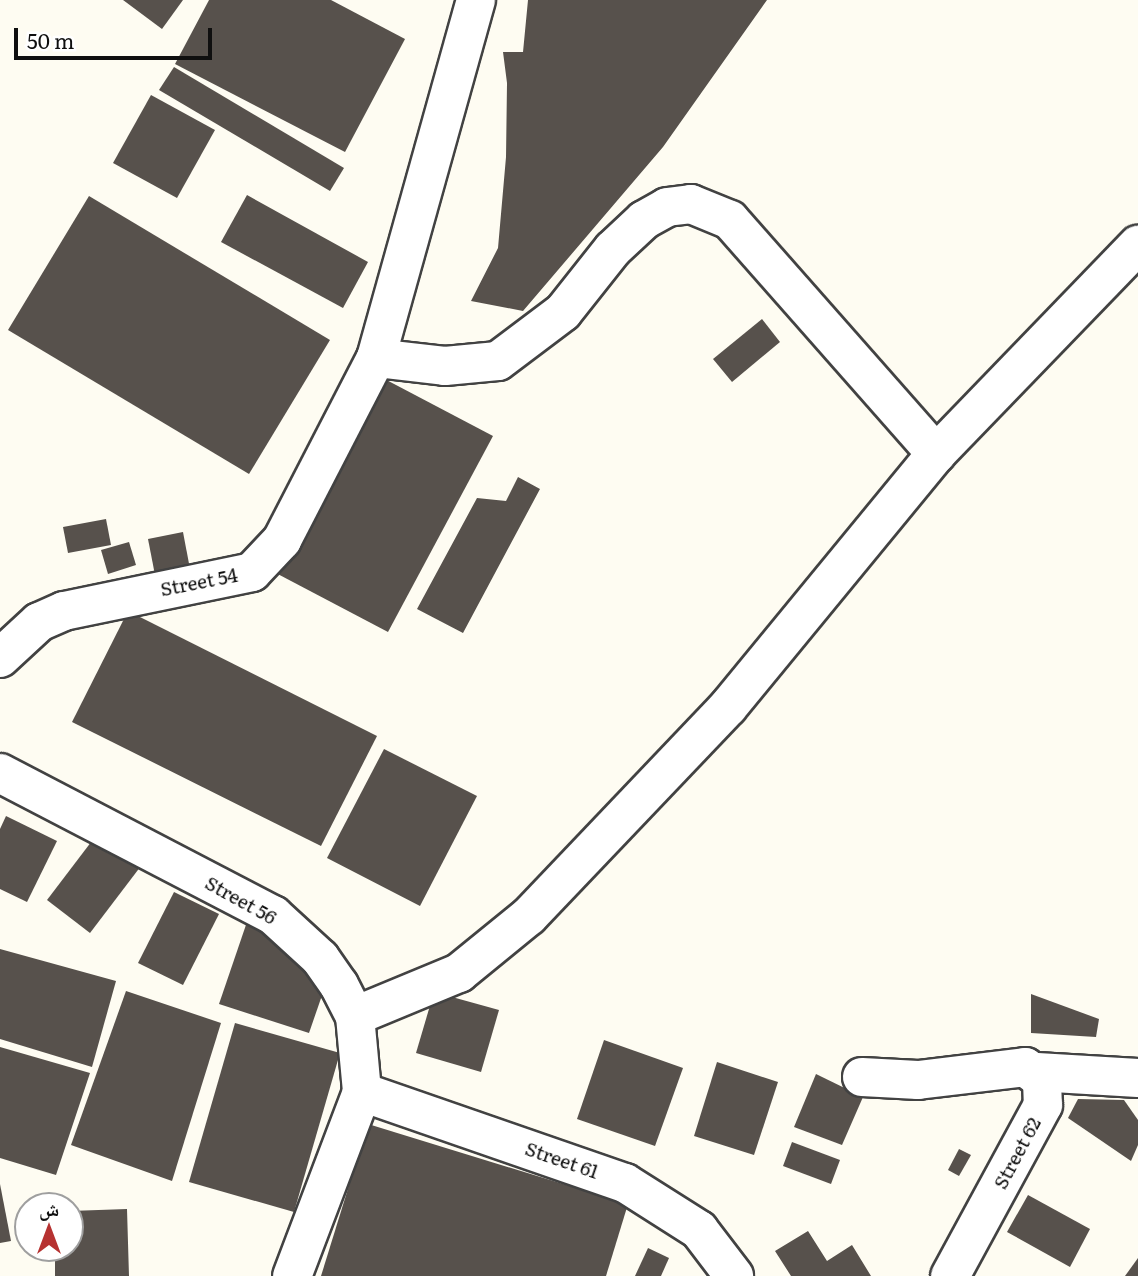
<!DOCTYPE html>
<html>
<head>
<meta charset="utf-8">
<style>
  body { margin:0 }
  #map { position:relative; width:1138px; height:1276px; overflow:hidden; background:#fefcf2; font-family:Literata,"Noto Naskh Arabic",serif }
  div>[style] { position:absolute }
  .building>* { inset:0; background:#57514c }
  .roads { filter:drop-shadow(2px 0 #424242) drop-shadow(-2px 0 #424242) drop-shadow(0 2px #424242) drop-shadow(0 -2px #424242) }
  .minor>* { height:38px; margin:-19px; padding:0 19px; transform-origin:19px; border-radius:19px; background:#fff }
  span { translate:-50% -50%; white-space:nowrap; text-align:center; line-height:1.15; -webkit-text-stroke:7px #fff; paint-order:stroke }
  .street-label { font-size:19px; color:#0f0f0f }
  .north { position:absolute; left:14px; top:1192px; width:70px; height:70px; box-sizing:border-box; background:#fff; border:2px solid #9f9f9f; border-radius:50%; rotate:0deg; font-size:19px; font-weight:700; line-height:28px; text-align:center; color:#0f0f0f }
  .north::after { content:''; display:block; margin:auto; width:24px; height:32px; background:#b63231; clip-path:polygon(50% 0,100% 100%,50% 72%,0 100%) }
  .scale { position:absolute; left:14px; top:28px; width:198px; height:32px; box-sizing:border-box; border:4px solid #0f0f0f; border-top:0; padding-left:9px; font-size:21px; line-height:24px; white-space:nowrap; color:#0f0f0f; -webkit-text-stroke:5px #fff; paint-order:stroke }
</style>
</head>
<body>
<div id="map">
  <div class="building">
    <i style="clip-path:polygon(123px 0,183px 0,162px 29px)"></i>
    <i style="clip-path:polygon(209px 0,331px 0,405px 39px,345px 152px,175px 64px)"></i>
    <i style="clip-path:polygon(528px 0,767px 0,663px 147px,523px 311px,471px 301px,498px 248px,506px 157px,507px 83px,503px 52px,523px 52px)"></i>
    <i style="clip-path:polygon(174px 67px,344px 168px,330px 191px,159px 90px)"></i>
    <i style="clip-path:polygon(151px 95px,215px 130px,177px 198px,113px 163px)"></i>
    <i style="clip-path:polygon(247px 195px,368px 262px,343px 308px,221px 242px)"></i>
    <i style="clip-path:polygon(89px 196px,330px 340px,249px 474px,8px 330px)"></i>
    <i style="clip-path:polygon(762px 319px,780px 342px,732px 382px,713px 359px)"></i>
    <i style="clip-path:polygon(377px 375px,493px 436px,388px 632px,272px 571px)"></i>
    <i style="clip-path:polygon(518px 477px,540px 489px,463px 633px,417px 609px,477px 498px,506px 501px)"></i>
    <i style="clip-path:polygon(106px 519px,111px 545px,68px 553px,63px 527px)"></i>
    <i style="clip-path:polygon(183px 532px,190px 569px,155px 575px,148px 539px)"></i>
    <i style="clip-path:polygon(129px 542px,136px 565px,108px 574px,101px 550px)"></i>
    <i style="clip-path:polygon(128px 611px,377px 736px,321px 846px,72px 722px)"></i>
    <i style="clip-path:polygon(384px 749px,477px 796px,420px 906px,327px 858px)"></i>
    <i style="clip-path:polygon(6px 816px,57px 841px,27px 902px,0 889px,0 829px)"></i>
    <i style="clip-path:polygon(101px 829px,144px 862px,90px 933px,47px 900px)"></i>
    <i style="clip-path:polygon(174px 892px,219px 914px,183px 985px,138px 963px)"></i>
    <i style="clip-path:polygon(249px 916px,328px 978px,309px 1033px,219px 1004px)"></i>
    <i style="clip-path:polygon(0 949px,116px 981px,92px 1067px,0 1039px)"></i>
    <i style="clip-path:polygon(126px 991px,221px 1023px,172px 1181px,71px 1145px)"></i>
    <i style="clip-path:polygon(434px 992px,499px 1010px,481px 1072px,416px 1053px)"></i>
    <i style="clip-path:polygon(1031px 994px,1099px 1019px,1096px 1037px,1031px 1033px)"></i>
    <i style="clip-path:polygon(235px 1023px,340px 1053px,294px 1212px,189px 1182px)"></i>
    <i style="clip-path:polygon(604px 1040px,683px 1068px,655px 1146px,577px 1119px)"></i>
    <i style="clip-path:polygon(0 1047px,90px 1073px,56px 1175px,0 1158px)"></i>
    <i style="clip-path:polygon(717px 1062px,778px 1082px,754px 1155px,694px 1136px)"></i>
    <i style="clip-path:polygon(816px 1074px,863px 1097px,842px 1145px,794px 1127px)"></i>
    <i style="clip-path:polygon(1078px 1099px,1124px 1100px,1138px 1120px,1138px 1145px,1131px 1161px,1068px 1118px)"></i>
    <i style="clip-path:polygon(368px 1124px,628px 1204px,606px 1276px,321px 1276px)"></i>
    <i style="clip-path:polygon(792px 1142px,840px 1160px,831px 1184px,783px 1166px)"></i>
    <i style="clip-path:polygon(959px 1149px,971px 1155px,959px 1176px,948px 1170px)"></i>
    <i style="clip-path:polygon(0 1184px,11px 1241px,0 1243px)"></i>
    <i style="clip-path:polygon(1028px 1195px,1090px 1229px,1070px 1267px,1007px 1232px)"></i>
    <i style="clip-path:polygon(127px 1209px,129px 1276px,55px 1276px,55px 1248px,70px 1248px,70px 1211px)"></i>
    <i style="clip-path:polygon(808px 1231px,827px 1261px,852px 1245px,871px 1276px,791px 1276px,775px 1251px)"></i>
    <i style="clip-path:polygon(648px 1248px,669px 1258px,661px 1276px,635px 1276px)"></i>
    <i style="clip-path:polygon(1138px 1258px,1138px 1276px,1125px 1276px)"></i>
  </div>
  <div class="roads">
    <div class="minor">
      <i style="left:376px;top:358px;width:69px;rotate:6.6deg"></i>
      <i style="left:445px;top:366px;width:53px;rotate:-5.4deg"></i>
      <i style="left:498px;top:361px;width:81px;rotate:-37deg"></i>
      <i style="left:563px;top:312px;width:80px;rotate:-51.6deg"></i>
      <i style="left:613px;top:249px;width:42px;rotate:-43.1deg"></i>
      <i style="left:644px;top:220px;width:26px;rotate:-29deg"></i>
      <i style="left:667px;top:207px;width:24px;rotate:-7deg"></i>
      <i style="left:691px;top:204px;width:42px;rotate:22.3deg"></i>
      <i style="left:730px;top:220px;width:312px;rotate:48.6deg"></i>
      <i style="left:0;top:658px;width:53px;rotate:-42.7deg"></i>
      <i style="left:39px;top:622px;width:27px;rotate:-24deg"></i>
      <i style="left:64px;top:611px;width:192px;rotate:-11.7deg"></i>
      <i style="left:252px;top:572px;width:44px;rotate:-46.8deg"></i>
      <i style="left:282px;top:540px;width:205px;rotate:-62.7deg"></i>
      <i style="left:376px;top:358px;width:372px;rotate:-74.4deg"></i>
      <i style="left:0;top:773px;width:308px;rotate:27.5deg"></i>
      <i style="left:273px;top:915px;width:64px;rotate:42.5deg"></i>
      <i style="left:320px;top:958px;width:33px;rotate:55deg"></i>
      <i style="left:339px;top:985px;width:35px;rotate:63deg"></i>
      <i style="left:355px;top:1016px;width:76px;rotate:84.7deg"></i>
      <i style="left:362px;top:1092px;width:197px;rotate:110.8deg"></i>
      <i style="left:355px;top:1016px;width:113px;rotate:-22.5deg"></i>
      <i style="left:459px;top:973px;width:90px;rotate:-39.2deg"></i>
      <i style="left:529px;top:916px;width:289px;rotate:-46.4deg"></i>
      <i style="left:728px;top:707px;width:328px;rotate:-50.6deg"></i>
      <i style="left:936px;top:454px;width:291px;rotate:-46deg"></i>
      <i style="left:1037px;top:1072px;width:101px;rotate:3.4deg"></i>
      <i style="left:862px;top:1077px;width:56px;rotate:3.1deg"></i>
      <i style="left:918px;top:1080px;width:108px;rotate:-6.9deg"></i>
      <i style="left:1025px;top:1067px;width:21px;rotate:37deg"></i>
      <i style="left:1042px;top:1080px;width:25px;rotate:88deg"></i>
      <i style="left:1043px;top:1105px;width:195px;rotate:118.5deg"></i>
      <i style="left:362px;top:1092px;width:278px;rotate:19.1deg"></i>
      <i style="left:625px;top:1183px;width:88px;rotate:32.4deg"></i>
      <i style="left:699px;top:1230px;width:58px;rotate:52.7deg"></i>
    </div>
  </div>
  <div class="street-label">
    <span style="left:199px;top:582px;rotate:-11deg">Street 54</span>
    <span style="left:241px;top:900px;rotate:29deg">Street 56</span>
    <span style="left:1017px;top:1153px;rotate:-62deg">Street 62</span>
    <span style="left:562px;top:1160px;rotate:19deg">Street 61</span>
  </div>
  <div class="north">ش</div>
  <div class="scale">50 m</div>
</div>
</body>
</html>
